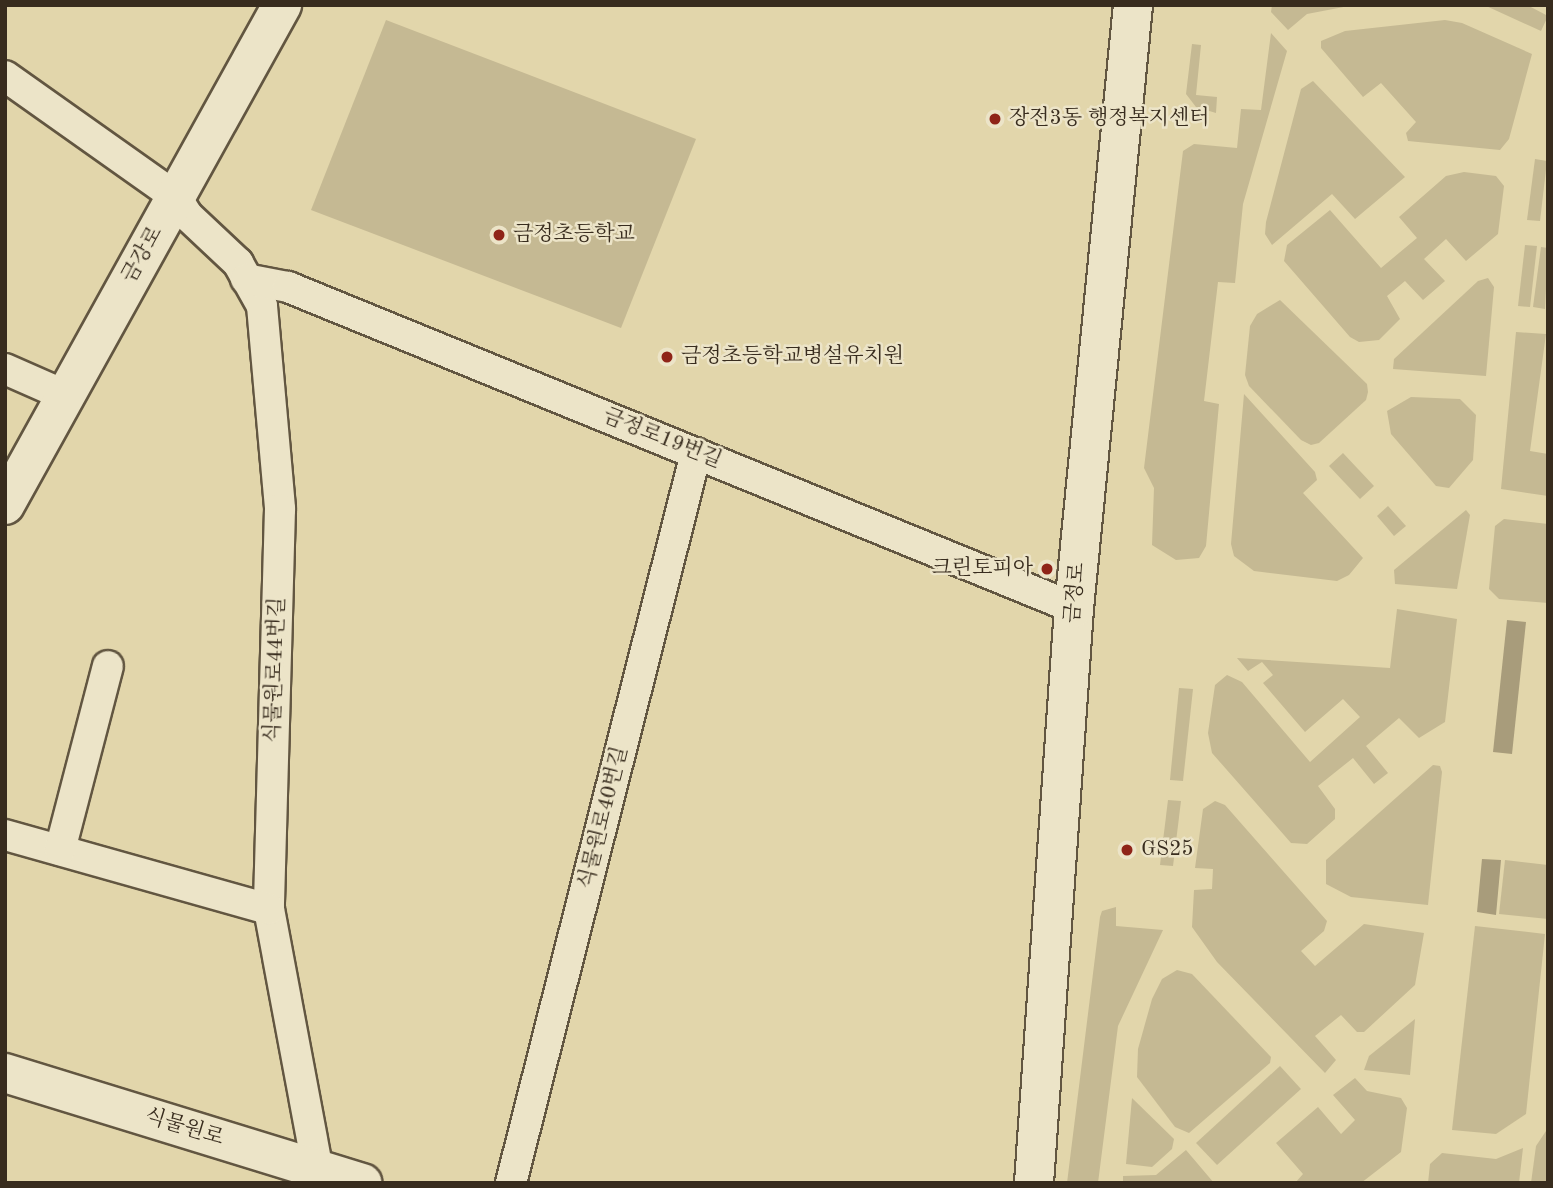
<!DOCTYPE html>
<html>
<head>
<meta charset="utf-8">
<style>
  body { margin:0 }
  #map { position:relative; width:1553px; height:1188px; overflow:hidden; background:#e2d6ab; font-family:"Old Standard TT","Noto Serif KR",serif }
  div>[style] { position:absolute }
  .green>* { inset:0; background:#c5b993 }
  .water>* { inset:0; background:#a89c7b }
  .roads { filter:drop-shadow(2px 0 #625641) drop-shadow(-2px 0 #625641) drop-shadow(0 2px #625641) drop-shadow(0 -2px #625641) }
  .street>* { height:30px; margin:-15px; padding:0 15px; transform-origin:15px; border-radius:15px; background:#ece4c8 }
  .secondary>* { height:38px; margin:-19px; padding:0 19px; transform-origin:19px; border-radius:19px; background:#ece4c8 }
  .dots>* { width:19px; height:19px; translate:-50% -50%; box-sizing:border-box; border:4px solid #ece4c8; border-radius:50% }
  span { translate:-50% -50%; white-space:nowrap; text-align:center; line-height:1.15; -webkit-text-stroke:5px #ece4c8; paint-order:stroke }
  .poi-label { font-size:21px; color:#382c1e }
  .left { translate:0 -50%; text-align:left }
  .right { translate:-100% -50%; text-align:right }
  .street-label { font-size:21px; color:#382c1e }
  .frame { position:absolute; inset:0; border:7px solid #382c1e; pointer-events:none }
</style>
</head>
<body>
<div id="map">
  <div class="green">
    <i style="clip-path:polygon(1272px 5px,1354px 5px,1307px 14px,1288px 30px,1271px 12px)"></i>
    <i style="clip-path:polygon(1484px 5px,1527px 5px,1548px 16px,1541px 31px)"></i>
    <i style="clip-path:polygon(386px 20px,696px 139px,621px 328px,311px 210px)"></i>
    <i style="clip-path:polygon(1445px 20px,1462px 23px,1532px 54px,1509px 139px,1500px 150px,1408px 141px,1406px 133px,1416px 122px,1381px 83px,1363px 97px,1321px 48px,1321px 41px,1345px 31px)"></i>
    <i style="clip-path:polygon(1271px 33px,1287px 51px,1243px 204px,1235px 283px,1218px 282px,1204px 401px,1219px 404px,1206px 546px,1199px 558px,1176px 560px,1152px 545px,1154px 488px,1144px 468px,1183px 151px,1194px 144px,1237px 148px,1241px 109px,1261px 110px)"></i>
    <i style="clip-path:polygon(1192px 44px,1201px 45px,1196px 95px,1217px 97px,1216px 113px,1196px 107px,1186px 94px)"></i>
    <i style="clip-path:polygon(1313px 81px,1405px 177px,1355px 219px,1332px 194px,1272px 245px,1265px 234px,1266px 222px,1301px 89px)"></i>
    <i style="clip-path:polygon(1535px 159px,1547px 161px,1540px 221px,1527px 220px)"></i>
    <i style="clip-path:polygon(1464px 172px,1496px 176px,1504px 186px,1498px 234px,1466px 261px,1446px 239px,1424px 259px,1445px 281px,1423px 300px,1405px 281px,1387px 296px,1400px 319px,1379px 340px,1359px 342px,1350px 337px,1284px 261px,1287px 245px,1330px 210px,1381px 268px,1417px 238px,1399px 217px,1446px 176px)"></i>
    <i style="clip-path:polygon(1525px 245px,1537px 246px,1530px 307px,1518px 306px)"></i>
    <i style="clip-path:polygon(1541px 247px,1548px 248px,1545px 309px,1533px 307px)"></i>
    <i style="clip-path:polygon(1488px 278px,1494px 287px,1486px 376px,1393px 369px,1394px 359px,1478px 281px)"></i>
    <i style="clip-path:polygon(1280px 300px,1367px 384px,1368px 392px,1366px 400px,1319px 443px,1311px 445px,1301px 440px,1249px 386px,1245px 375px,1250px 326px,1257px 314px)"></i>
    <i style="clip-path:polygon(1516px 332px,1546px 334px,1530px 451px,1548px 454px,1548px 496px,1501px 489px)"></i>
    <i style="clip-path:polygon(1244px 394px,1315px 472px,1317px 480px,1303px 493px,1363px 558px,1349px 575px,1337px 581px,1254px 571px,1234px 556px,1231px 544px)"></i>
    <i style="clip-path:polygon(1411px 397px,1460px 399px,1476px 415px,1473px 460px,1449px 488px,1436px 486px,1391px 434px,1387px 411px)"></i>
    <i style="clip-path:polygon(1343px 453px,1374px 486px,1360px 499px,1329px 466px)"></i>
    <i style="clip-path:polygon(1388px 506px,1406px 526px,1394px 536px,1377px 516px)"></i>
    <i style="clip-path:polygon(1466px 510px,1470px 515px,1457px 589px,1395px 584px,1394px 570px)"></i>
    <i style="clip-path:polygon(1504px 519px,1548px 524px,1548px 603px,1499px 599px,1489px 589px,1495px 526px)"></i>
    <i style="clip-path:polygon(1397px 609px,1457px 619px,1445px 722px,1419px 738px,1399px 718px,1366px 746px,1388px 773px,1374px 784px,1353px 758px,1318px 786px,1335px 809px,1335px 819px,1307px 844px,1291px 843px,1212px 753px,1208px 733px,1215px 685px,1227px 675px,1242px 682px,1310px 762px,1360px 717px,1343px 699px,1305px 732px,1263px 683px,1273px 675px,1262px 662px,1248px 671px,1237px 658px,1390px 668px)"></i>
    <i style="clip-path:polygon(1179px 688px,1193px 689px,1183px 781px,1170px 780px)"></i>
    <i style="clip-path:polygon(1433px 765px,1440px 766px,1442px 772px,1428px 905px,1351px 897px,1326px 884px,1326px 860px)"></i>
    <i style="clip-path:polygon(1168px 800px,1181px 801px,1173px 866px,1160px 865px)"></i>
    <i style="clip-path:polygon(1215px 801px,1225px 805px,1327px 921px,1324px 931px,1301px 951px,1315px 966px,1364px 924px,1424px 933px,1415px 985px,1364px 1032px,1357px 1032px,1341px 1015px,1315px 1036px,1336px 1060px,1325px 1073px,1217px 962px,1192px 927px,1194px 890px,1212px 889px,1213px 869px,1195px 868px,1203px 809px)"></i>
    <i style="clip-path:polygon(1505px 860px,1548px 865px,1548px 919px,1499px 914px)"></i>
    <i style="clip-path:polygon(1116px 907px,1116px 926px,1163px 930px,1118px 1026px,1098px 1183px,1067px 1183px,1100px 917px,1102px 911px)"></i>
    <i style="clip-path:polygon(1475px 926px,1545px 934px,1526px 1114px,1496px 1134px,1452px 1130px)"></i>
    <i style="clip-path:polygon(1177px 970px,1192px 974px,1271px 1057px,1270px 1063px,1189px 1133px,1175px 1127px,1137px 1077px,1138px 1049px,1152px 999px,1162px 979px)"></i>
    <i style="clip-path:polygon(1415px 1019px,1410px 1075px,1364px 1070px,1369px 1056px)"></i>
    <i style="clip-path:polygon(1280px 1066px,1301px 1089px,1217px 1165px,1196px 1143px)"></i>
    <i style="clip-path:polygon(1355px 1078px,1367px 1091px,1401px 1098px,1407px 1108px,1401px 1152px,1361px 1183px,1295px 1183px,1303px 1174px,1276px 1143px,1318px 1107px,1341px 1134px,1355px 1120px,1333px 1095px)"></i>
    <i style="clip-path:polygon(1132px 1098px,1174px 1139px,1172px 1149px,1152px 1167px,1126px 1164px)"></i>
    <i style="clip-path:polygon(1548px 1128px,1548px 1183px,1531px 1183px,1536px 1146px)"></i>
    <i style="clip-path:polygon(1523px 1148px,1519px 1183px,1428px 1183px,1430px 1164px,1442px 1153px,1496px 1159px)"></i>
    <i style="clip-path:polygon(1186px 1150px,1214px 1183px,1123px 1182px,1123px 1176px,1156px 1175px)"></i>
  </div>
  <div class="water">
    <i style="clip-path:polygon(1507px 620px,1526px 622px,1512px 754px,1493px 752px)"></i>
    <i style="clip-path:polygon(1482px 859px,1501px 860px,1496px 915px,1477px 912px)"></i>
  </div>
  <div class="roads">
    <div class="street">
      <i style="left:5px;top:76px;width:209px;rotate:35.3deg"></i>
      <i style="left:176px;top:197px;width:22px;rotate:58deg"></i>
      <i style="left:188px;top:216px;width:69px;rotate:43.2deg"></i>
      <i style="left:238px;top:263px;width:49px;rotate:60.8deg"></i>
      <i style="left:262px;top:306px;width:204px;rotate:84.9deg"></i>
      <i style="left:280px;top:509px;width:400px;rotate:91.6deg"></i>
      <i style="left:269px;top:909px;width:266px;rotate:79.4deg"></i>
      <i style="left:246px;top:279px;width:43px;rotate:10.8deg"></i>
      <i style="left:288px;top:287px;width:849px;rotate:22.21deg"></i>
      <i style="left:5px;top:369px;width:64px;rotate:23.8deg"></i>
      <i style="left:5px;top:835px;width:274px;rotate:15.7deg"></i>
      <i style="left:60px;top:850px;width:190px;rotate:-75.4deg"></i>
      <i style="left:511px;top:1183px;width:753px;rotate:-75.78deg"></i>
    </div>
    <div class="secondary">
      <i style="left:5px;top:505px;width:572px;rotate:-61.01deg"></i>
      <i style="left:5px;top:1073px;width:374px;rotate:17.1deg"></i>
      <i style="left:1034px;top:1183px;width:576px;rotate:-86.02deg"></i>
      <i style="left:1074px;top:608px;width:606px;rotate:-84.41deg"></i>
    </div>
  </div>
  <div class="dots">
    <i style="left:995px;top:119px;background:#8f2418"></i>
    <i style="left:499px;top:235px;background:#8f2418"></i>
    <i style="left:667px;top:357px;background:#8f2418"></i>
    <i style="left:1047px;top:569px;background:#8f2418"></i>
    <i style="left:1127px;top:850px;background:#8f2418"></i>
  </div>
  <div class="poi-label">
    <span class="left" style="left:1009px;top:119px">장전3동 행정복지센터</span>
    <span class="left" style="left:513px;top:235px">금정초등학교</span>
    <span class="left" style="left:681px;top:357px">금정초등학교병설유치원</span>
    <span class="right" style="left:1033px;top:569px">크린토피아</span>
    <span class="left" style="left:1141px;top:850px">GS25</span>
  </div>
  <div class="street-label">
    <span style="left:143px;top:255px;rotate:-61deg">금강로</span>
    <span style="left:662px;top:439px;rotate:22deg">금정로19번길</span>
    <span style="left:1076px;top:593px;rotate:-85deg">금정로</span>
    <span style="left:276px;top:670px;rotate:-88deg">식물원로44번길</span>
    <span style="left:604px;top:818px;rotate:-76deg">식물원로40번길</span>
    <span style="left:184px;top:1128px;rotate:17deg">식물원로</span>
  </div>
  <div class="frame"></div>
</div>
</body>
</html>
